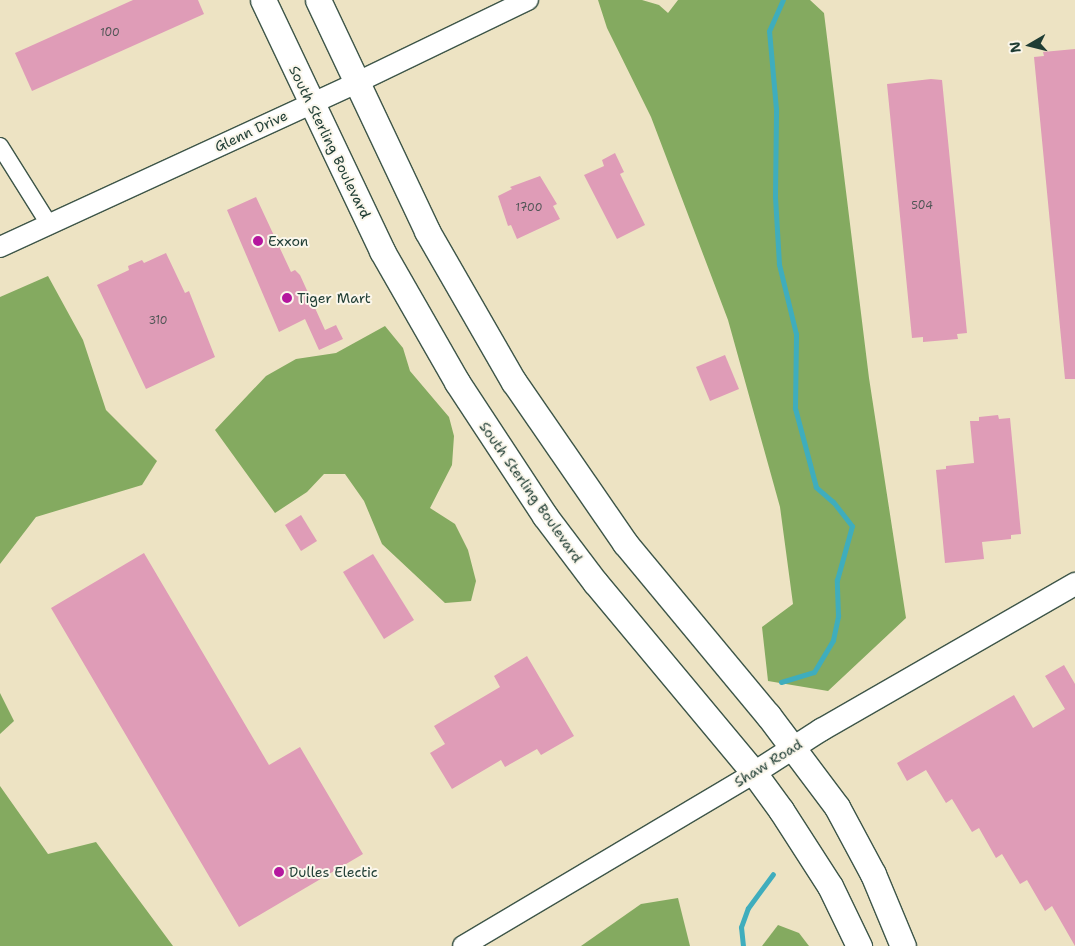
<!DOCTYPE html>
<html>
<head>
<meta charset="utf-8">
<style>
  body { margin:0 }
  #map { position:relative; width:1075px; height:946px; overflow:hidden; background:#ede3c3; font-family:"Shantell Sans",sans-serif }
  div>[style] { position:absolute }
  .forest>* { inset:0; background:#84aa60 }
  .stream>* { height:5px; margin:-2.5px; padding:0 2.5px; transform-origin:2.5px; border-radius:2.5px; background:#3fadbd }
  .building>* { inset:0; background:#df9cb7 }
  .roads { filter:drop-shadow(1px 0 #3e5649) drop-shadow(-1px 0 #3e5649) drop-shadow(0 1px #3e5649) drop-shadow(0 -1px #3e5649) }
  .minor>* { height:16px; margin:-8px; padding:0 8px; transform-origin:8px; border-radius:8px; background:#fff }
  .tertiary>* { height:20px; margin:-10px; padding:0 10px; transform-origin:10px; border-radius:10px; background:#fff }
  .secondary>* { height:22px; margin:-11px; padding:0 11px; transform-origin:11px; border-radius:11px; background:#fff }
  .primary>* { height:25px; margin:-12.5px; padding:0 12.5px; transform-origin:12.5px; border-radius:12.5px; background:#fff }
  .dots>* { width:14px; height:14px; translate:-50% -50%; box-sizing:border-box; border:2px solid #fbf7ec; border-radius:50% }
  span { translate:-50% -50%; white-space:nowrap; text-align:center; line-height:1.15; -webkit-text-stroke:4px #fbf7ec; paint-order:stroke }
  .number-label { font-size:11px; color:#4f5555 }
  .number-label span { -webkit-text-stroke-width:0 }
  .street-label { font-size:14px; color:#1f3d34 }
  .poi-label { font-size:14px; color:#1f3d34 }
  .left { translate:0 -50%; text-align:left }
  .north { position:absolute; left:1005px; top:20px; width:50px; height:50px; -webkit-text-stroke:4px #fbf7ec; paint-order:stroke; rotate:262deg; font-size:14px; font-weight:700; line-height:20px; text-align:center; color:#1f3d34 }
  .north::after { content:''; display:block; margin:auto; width:18px; height:22px; background:#1f3d34; clip-path:polygon(50% 0,100% 100%,50% 72%,0 100%) }
</style>
</head>
<body>
<div id="map">
  <div class="forest">
    <i style="clip-path:polygon(598px 0,642px 0,659px 5px,668px 13px,678px 0,810px 0,824px 13px,869px 378px,906px 618px,828px 691px,768px 681px,762px 627px,793px 604px,780px 507px,728px 320px,651px 117px,607px 28px)"></i>
    <i style="clip-path:polygon(48px 276px,83px 340px,106px 410px,157px 461px,142px 485px,36px 517px,0 564px,0 297px)"></i>
    <i style="clip-path:polygon(385px 326px,403px 348px,410px 371px,449px 417px,454px 436px,452px 465px,430px 508px,455px 524px,468px 550px,476px 581px,471px 601px,445px 603px,382px 544px,364px 501px,345px 474px,324px 474px,307px 492px,275px 513px,215px 430px,266px 376px,296px 359px,336px 353px)"></i>
    <i style="clip-path:polygon(0 693px,14px 721px,0 734px)"></i>
    <i style="clip-path:polygon(0 786px,48px 854px,96px 842px,173px 946px,0 946px)"></i>
    <i style="clip-path:polygon(678px 898px,690px 946px,581px 946px,641px 904px)"></i>
    <i style="clip-path:polygon(778px 925px,799px 933px,809px 946px,762px 946px)"></i>
  </div>
  <div class="stream">
    <i style="left:781px;top:682px;width:34px;rotate:-17deg"></i>
    <i style="left:814px;top:672px;width:37px;rotate:-59deg"></i>
    <i style="left:833px;top:640px;width:25px;rotate:-78deg"></i>
    <i style="left:838px;top:616px;width:36px;rotate:-92deg"></i>
    <i style="left:837px;top:580px;width:56px;rotate:-74.5deg"></i>
    <i style="left:852px;top:526px;width:31px;rotate:-128deg"></i>
    <i style="left:833px;top:502px;width:23px;rotate:-139deg"></i>
    <i style="left:816px;top:487px;width:82px;rotate:-104.9deg"></i>
    <i style="left:795px;top:408px;width:74px;rotate:-89.2deg"></i>
    <i style="left:796px;top:334px;width:72px;rotate:-103.7deg"></i>
    <i style="left:779px;top:264px;width:68px;rotate:-93.4deg"></i>
    <i style="left:775px;top:196px;width:87px;rotate:-89.3deg"></i>
    <i style="left:776px;top:109px;width:78px;rotate:-95.1deg"></i>
    <i style="left:769px;top:31px;width:34px;rotate:-66deg"></i>
    <i style="left:743px;top:946px;width:19px;rotate:-96deg"></i>
    <i style="left:741px;top:927px;width:20px;rotate:-70deg"></i>
    <i style="left:748px;top:908px;width:42px;rotate:-53.7deg"></i>
  </div>
  <div class="building">
    <i style="clip-path:polygon(133px 0,198px 0,204px 14px,32px 91px,15px 53px)"></i>
    <i style="clip-path:polygon(1075px 49px,1075px 379px,1065px 379px,1034px 57px,1044px 56px,1043px 52px)"></i>
    <i style="clip-path:polygon(931px 79px,942px 80px,967px 333px,957px 334px,958px 339px,923px 342px,923px 337px,912px 338px,887px 84px)"></i>
    <i style="clip-path:polygon(615px 153px,624px 172px,620px 174px,645px 225px,617px 239px,584px 175px,604px 166px,602px 160px)"></i>
    <i style="clip-path:polygon(540px 176px,557px 204px,553px 206px,560px 219px,517px 239px,511px 225px,508px 226px,498px 196px,512px 189px,510px 187px)"></i>
    <i style="clip-path:polygon(256px 197px,291px 272px,295px 270px,300px 275px,325px 330px,336px 325px,343px 339px,319px 350px,305px 319px,279px 332px,227px 210px)"></i>
    <i style="clip-path:polygon(166px 253px,185px 293px,189px 291px,215px 357px,146px 389px,97px 285px,129px 270px,128px 266px,142px 260px,144px 263px)"></i>
    <i style="clip-path:polygon(725px 355px,739px 389px,710px 401px,696px 367px)"></i>
    <i style="clip-path:polygon(998px 415px,999px 419px,1010px 418px,1021px 534px,1011px 535px,1011px 539px,982px 542px,984px 559px,945px 563px,936px 470px,946px 469px,946px 466px,974px 463px,970px 421px,979px 421px,979px 417px)"></i>
    <i style="clip-path:polygon(301px 515px,317px 541px,301px 551px,285px 525px)"></i>
    <i style="clip-path:polygon(144px 553px,269px 765px,300px 747px,363px 854px,239px 927px,51px 608px)"></i>
    <i style="clip-path:polygon(373px 554px,414px 620px,384px 639px,343px 572px)"></i>
    <i style="clip-path:polygon(527px 656px,574px 736px,541px 755px,537px 749px,505px 767px,501px 760px,452px 789px,430px 753px,445px 744px,434px 726px,500px 687px,494px 676px)"></i>
    <i style="clip-path:polygon(1064px 665px,1075px 684px,1075px 946px,1052px 906px,1045px 911px,1027px 880px,1020px 884px,1002px 854px,996px 858px,979px 828px,972px 832px,952px 799px,946px 803px,926px 770px,907px 781px,897px 763px,1014px 695px,1033px 728px,1065px 709px,1045px 676px)"></i>
  </div>
  <div class="roads">
    <div class="minor">
      <i style="left:0;top:146px;width:92px;rotate:57.9deg"></i>
    </div>
    <div class="tertiary">
      <i style="left:0;top:247px;width:392px;rotate:-24.7deg"></i>
      <i style="left:356px;top:83px;width:191px;rotate:-25.8deg"></i>
      <i style="left:463px;top:946px;width:339px;rotate:-30.7deg"></i>
    </div>
    <div class="secondary">
      <i style="left:754px;top:773px;width:80px;rotate:-32.7deg"></i>
      <i style="left:821px;top:730px;width:293px;rotate:-29.9deg"></i>
    </div>
    <div class="primary">
      <i style="left:263px;top:0;width:278px;rotate:64.6deg"></i>
      <i style="left:382px;top:251px;width:151px;rotate:60.2deg"></i>
      <i style="left:457px;top:382px;width:160px;rotate:56.7deg"></i>
      <i style="left:545px;top:516px;width:83px;rotate:52.9deg"></i>
      <i style="left:595px;top:582px;width:249px;rotate:50.2deg"></i>
      <i style="left:754px;top:773px;width:46px;rotate:53.9deg"></i>
      <i style="left:781px;top:810px;width:90px;rotate:57.2deg"></i>
      <i style="left:830px;top:886px;width:67px;rotate:64.2deg"></i>
      <i style="left:318px;top:0;width:255px;rotate:64.7deg"></i>
      <i style="left:427px;top:231px;width:174px;rotate:60.1deg"></i>
      <i style="left:514px;top:382px;width:196px;rotate:55.4deg"></i>
      <i style="left:625px;top:543px;width:224px;rotate:50.3deg"></i>
      <i style="left:768px;top:715px;width:115px;rotate:53.1deg"></i>
      <i style="left:837px;top:807px;width:76px;rotate:61.8deg"></i>
      <i style="left:873px;top:874px;width:78px;rotate:67.4deg"></i>
    </div>
  </div>
  <div class="dots">
    <i style="left:258px;top:241px;background:#b5179e"></i>
    <i style="left:287px;top:298px;background:#b5179e"></i>
    <i style="left:279px;top:872px;background:#b5179e"></i>
  </div>
  <div class="number-label">
    <span style="left:110px;top:33px">100</span>
    <span style="left:922px;top:206px">504</span>
    <span style="left:529px;top:208px">1700</span>
    <span style="left:158px;top:321px">310</span>
  </div>
  <div class="street-label">
    <span style="left:251px;top:131px;rotate:-25deg">Glenn Drive</span>
    <span style="left:330px;top:142px;rotate:64deg">South Sterling Boulevard</span>
    <span style="left:531px;top:492px;rotate:55deg">South Sterling Boulevard</span>
    <span style="left:768px;top:763px;rotate:-32deg">Shaw Road</span>
  </div>
  <div class="poi-label">
    <span class="left" style="left:268px;top:241px">Exxon</span>
    <span class="left" style="left:297px;top:298px">Tiger Mart</span>
    <span class="left" style="left:289px;top:872px">Dulles Electic</span>
  </div>
  <div class="north">N</div>
</div>
</body>
</html>
